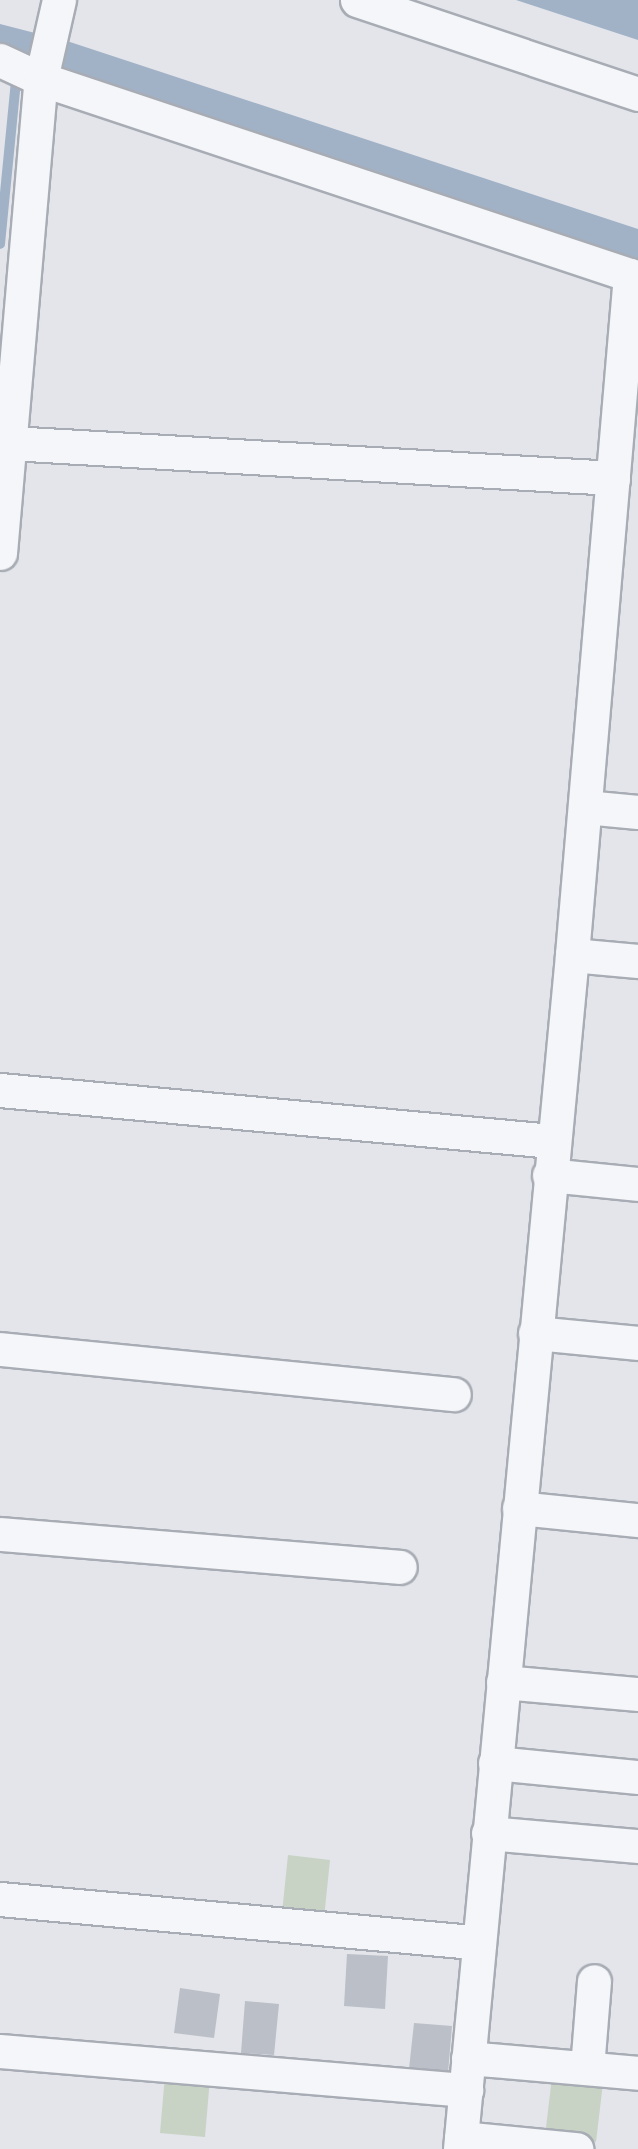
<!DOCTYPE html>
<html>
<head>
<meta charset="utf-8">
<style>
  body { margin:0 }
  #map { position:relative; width:638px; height:2149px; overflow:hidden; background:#e3e5ea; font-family:Figtree,sans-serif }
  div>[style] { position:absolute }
  .green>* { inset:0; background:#c8d3c5 }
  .water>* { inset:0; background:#a1b2c7 }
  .stream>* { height:10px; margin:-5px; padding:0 5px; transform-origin:5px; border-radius:5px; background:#a1b2c7 }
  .building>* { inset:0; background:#bbbfc7 }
  .roads { filter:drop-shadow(2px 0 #a8acb4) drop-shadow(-2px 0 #a8acb4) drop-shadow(0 2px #a8acb4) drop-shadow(0 -2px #a8acb4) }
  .minor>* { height:33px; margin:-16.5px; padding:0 16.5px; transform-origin:16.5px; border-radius:16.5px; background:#f5f6f9 }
  .tertiary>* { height:33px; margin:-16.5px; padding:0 16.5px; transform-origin:16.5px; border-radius:16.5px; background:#f5f6f9 }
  span { translate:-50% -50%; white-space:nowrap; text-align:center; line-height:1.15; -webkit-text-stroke:6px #f3f4f7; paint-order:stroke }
</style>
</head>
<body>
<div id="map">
  <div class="green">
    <i style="clip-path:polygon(288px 1855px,330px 1860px,324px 1918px,282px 1913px)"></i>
    <i style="clip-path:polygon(165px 2075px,210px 2078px,205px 2137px,160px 2133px)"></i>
    <i style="clip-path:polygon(552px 2077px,603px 2083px,596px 2142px,545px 2136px)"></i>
  </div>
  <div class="water">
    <i style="clip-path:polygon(516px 0,638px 0,638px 40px)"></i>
    <i style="clip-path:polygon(0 24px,70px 42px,638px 229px,638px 259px,66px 77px,0 49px)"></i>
  </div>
  <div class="stream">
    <i style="left:0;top:244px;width:173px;rotate:-84.4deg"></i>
  </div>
  <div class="building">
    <i style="clip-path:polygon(347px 1954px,388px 1956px,385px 2009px,344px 2006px)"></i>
    <i style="clip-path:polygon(180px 1988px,220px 1994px,214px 2038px,174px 2033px)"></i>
    <i style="clip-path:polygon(245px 2001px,279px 2004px,274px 2055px,241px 2053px)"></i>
    <i style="clip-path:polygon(414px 2023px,452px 2026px,448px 2073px,409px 2069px)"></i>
  </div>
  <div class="roads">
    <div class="minor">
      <i style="left:0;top:60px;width:45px;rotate:24.9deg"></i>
      <i style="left:41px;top:79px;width:621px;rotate:18.41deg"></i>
      <i style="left:630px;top:275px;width:682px;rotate:94.88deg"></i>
      <i style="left:572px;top:955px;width:1199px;rotate:95.36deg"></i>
      <i style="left:10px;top:443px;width:604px;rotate:3.32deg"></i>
      <i style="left:0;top:553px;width:476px;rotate:-85.1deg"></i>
      <i style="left:41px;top:79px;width:81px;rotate:-77.2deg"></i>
      <i style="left:585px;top:807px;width:53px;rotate:5.4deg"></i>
      <i style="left:572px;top:955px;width:66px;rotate:5.2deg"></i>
      <i style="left:0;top:1090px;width:554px;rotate:5.28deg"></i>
      <i style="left:549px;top:1175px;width:89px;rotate:5.8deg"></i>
      <i style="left:535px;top:1333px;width:103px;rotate:5.5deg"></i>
      <i style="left:0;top:1349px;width:456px;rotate:5.7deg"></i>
      <i style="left:519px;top:1508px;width:120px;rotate:5.8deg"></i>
      <i style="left:0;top:1534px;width:401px;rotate:4.7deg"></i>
      <i style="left:503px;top:1682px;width:136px;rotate:5.1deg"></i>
      <i style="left:495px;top:1763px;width:144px;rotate:5.6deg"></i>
      <i style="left:488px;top:1833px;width:151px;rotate:5deg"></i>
      <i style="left:0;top:1899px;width:481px;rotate:5.2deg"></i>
      <i style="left:0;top:2051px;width:468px;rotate:4.8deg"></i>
      <i style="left:468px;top:2058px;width:171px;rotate:5deg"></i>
      <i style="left:587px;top:2068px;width:87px;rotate:-85.4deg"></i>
      <i style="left:461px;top:2138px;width:116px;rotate:5.5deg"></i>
    </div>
    <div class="tertiary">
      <i style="left:357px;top:0;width:296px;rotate:18.5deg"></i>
    </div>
  </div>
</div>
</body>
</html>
